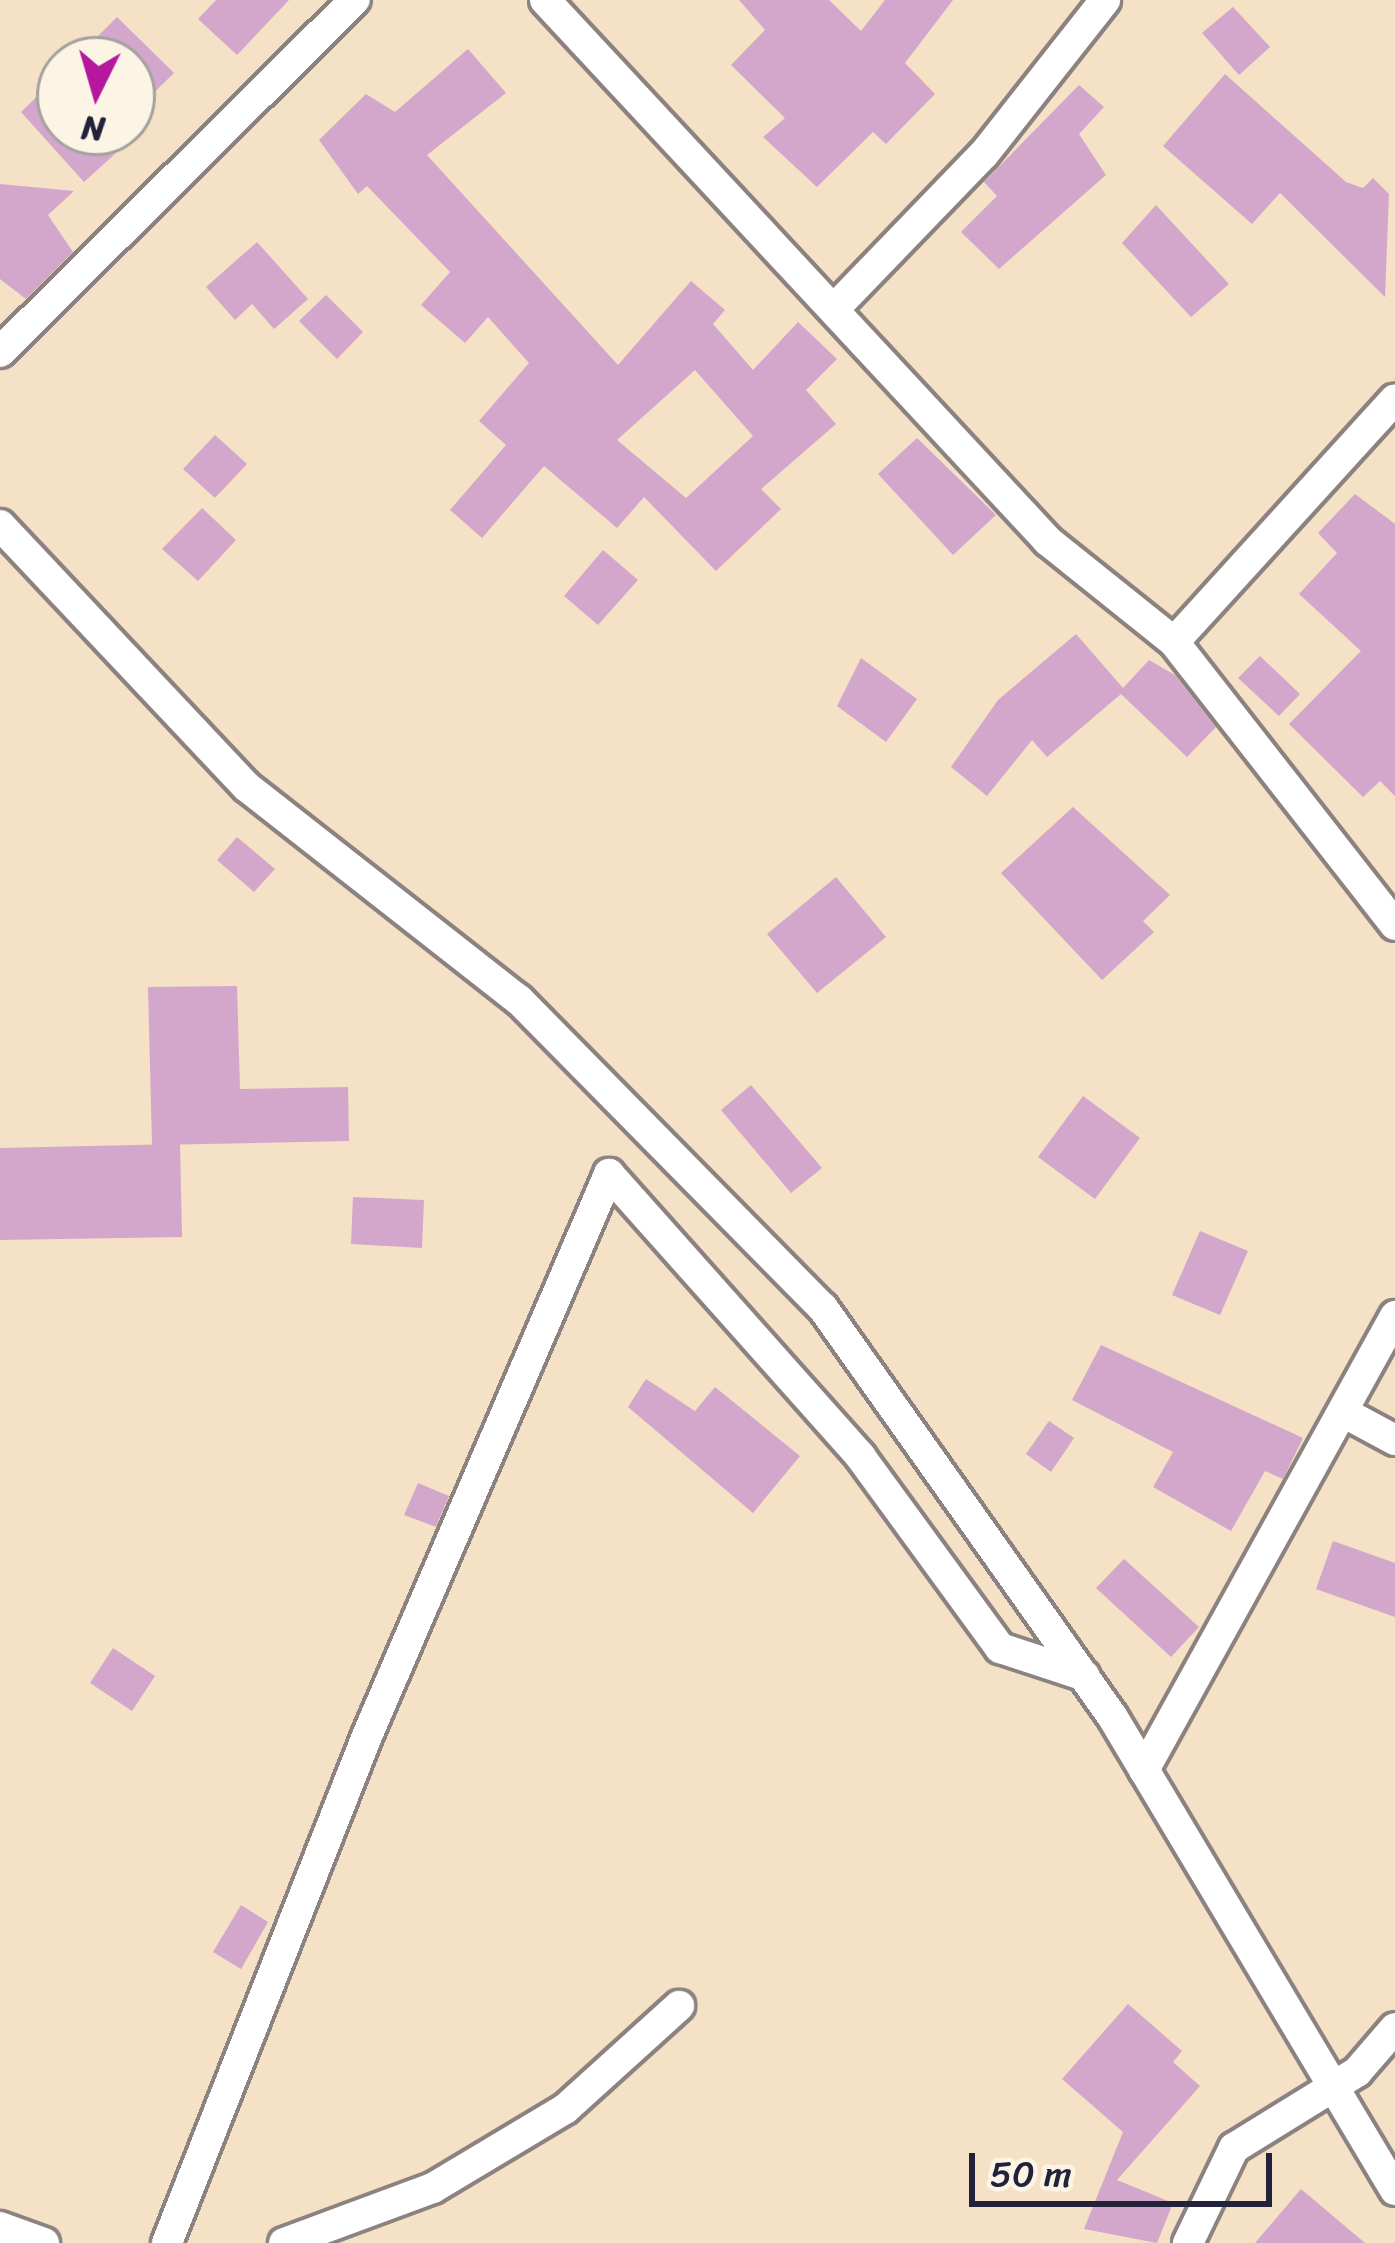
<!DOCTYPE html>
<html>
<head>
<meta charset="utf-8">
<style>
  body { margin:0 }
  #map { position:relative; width:1395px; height:2243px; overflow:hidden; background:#f5e1c5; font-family:Sriracha,sans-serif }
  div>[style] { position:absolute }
  .building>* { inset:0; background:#d2a7cb }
  .roads { filter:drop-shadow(3px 0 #8c8280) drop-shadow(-3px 0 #8c8280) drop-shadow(0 3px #8c8280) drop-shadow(0 -3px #8c8280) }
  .minor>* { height:30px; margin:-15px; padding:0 15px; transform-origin:15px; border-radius:15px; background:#fff }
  span { translate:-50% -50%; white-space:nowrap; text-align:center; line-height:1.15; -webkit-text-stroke:10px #fcf5e5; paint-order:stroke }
  .north { position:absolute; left:36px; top:36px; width:120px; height:120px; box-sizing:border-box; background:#fcf5e5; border:3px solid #a5a1a1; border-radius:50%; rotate:185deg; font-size:33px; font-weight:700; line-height:48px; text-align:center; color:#22223b }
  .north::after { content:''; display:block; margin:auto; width:42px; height:54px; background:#b5179e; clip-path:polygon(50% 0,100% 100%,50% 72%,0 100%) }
  .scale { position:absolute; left:969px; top:2153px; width:303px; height:54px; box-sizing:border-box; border:6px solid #22223b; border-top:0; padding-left:15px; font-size:36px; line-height:42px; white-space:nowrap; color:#22223b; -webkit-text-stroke:9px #fcf5e5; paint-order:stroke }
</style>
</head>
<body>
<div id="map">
  <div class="building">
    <i style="clip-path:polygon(216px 0,289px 0,237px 55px,198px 19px)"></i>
    <i style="clip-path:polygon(739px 0,829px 0,861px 31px,885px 0,953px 0,905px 63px,935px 94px,886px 144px,873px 132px,817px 187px,763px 137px,785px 118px,731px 65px,765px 30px)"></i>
    <i style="clip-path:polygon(1233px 7px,1270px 47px,1239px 75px,1202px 33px)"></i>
    <i style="clip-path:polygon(117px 17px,174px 73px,132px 114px,132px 60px,74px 60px)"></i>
    <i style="clip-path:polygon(evenodd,468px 49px,506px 93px,427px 155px,618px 365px,691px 281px,725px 310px,713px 324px,753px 370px,798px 322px,837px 359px,806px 390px,836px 424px,761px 489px,781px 509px,716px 571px,644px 497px,617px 528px,544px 466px,482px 538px,450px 510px,506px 445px,479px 421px,529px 363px,488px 317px,465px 343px,421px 305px,450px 272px,367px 186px,358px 194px,319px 140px,366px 94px,395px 112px,468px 49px,695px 370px,753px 436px,686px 498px,617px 440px,695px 370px)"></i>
    <i style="clip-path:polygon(60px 74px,60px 132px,139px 132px,84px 182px,21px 112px)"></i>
    <i style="clip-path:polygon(1225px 74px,1346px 182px,1363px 188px,1373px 178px,1389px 194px,1385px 297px,1280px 193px,1252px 224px,1163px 146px)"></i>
    <i style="clip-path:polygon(1079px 85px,1104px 107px,1079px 134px,1106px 175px,999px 269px,961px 232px,997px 196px,984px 182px)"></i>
    <i style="clip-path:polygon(0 184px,74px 191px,48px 215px,73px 252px,26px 299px,0 279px)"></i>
    <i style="clip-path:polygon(1156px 205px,1229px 284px,1191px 317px,1122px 243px)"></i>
    <i style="clip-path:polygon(257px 242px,308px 299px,274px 329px,252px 304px,235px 320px,206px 287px)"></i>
    <i style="clip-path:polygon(326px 295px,363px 332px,337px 359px,299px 321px)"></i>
    <i style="clip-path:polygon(215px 435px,247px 464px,215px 498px,183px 469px)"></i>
    <i style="clip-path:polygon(917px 438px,996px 515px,953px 555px,878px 474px)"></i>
    <i style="clip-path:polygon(1355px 494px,1395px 524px,1395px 796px,1380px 781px,1363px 797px,1289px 724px,1361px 651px,1299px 594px,1337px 553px,1318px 533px)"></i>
    <i style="clip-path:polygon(202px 508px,236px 540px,198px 581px,162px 549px)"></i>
    <i style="clip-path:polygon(603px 550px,638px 580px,598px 625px,564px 596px)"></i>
    <i style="clip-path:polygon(1076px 634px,1123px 688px,1149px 660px,1175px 675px,1216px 727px,1187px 757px,1121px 694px,1047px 757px,1032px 740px,987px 796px,951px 767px,998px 700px)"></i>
    <i style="clip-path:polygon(1260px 656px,1300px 694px,1279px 716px,1238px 678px)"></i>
    <i style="clip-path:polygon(861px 658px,917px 699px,886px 742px,837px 706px)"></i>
    <i style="clip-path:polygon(1073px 807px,1170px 895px,1143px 921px,1154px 932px,1102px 980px,1001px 873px)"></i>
    <i style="clip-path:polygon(237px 837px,275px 869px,254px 892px,217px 860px)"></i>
    <i style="clip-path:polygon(836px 877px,886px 937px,817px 993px,767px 934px)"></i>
    <i style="clip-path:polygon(237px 986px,240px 1089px,348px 1087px,349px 1141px,152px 1145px,148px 987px)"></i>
    <i style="clip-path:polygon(751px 1085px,822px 1168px,791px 1193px,721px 1110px)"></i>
    <i style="clip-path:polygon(1083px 1096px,1140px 1138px,1095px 1199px,1038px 1157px)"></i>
    <i style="clip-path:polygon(180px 1144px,182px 1237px,0 1240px,0 1148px)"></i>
    <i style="clip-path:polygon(353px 1197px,424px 1200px,422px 1248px,351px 1244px)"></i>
    <i style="clip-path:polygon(1200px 1231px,1248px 1251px,1220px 1315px,1172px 1295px)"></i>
    <i style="clip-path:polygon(1101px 1345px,1303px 1438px,1283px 1479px,1265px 1471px,1231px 1531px,1153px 1487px,1173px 1452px,1072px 1400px)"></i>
    <i style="clip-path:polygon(646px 1379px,695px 1411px,715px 1387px,800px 1456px,753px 1513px,628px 1407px)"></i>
    <i style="clip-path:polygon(1049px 1421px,1074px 1438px,1051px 1472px,1026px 1454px)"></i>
    <i style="clip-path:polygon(418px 1483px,449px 1496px,436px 1527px,404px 1515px)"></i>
    <i style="clip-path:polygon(1333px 1541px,1395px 1563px,1395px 1617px,1316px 1589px)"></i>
    <i style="clip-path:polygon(1124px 1559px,1199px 1627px,1171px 1657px,1096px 1588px)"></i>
    <i style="clip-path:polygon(113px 1648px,155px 1676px,132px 1711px,90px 1683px)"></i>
    <i style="clip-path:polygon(241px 1905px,268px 1922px,241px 1969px,213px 1952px)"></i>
    <i style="clip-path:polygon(1128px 2004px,1182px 2051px,1173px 2062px,1200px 2086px,1117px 2180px,1173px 2203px,1157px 2243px,1084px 2229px,1123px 2132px,1062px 2079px)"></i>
    <i style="clip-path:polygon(1301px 2189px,1365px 2243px,1255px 2243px)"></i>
  </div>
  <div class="roads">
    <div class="minor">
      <i style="left:545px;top:0;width:739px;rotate:47.08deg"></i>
      <i style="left:1048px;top:541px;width:161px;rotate:38.7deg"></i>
      <i style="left:1174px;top:642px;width:359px;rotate:52deg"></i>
      <i style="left:836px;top:307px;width:213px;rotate:-46deg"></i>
      <i style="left:984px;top:154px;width:196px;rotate:-51.8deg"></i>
      <i style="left:0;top:352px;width:500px;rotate:-44.8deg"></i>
      <i style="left:0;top:525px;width:360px;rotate:46.7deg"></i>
      <i style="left:247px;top:787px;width:345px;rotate:38.1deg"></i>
      <i style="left:519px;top:1000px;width:433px;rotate:45.4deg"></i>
      <i style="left:823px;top:1308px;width:500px;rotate:54.7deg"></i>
      <i style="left:1112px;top:1716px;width:552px;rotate:59.16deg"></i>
      <i style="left:1174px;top:642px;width:328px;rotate:-47.7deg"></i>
      <i style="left:1343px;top:1412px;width:59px;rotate:28.3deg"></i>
      <i style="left:1144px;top:1770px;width:519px;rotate:-61.06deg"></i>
      <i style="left:0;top:2227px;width:47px;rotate:20deg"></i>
      <i style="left:167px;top:2243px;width:545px;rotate:-68.47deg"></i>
      <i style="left:367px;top:1736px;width:612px;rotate:-66.7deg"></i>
      <i style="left:609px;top:1174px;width:378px;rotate:48.3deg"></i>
      <i style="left:860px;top:1456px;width:238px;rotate:53.9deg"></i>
      <i style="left:1000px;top:1648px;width:89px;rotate:18.2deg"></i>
      <i style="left:284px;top:2243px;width:159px;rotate:-20.3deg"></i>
      <i style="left:433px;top:2188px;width:154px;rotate:-30.9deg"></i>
      <i style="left:565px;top:2109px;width:154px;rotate:-42.1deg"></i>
      <i style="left:1188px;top:2243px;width:106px;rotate:-64.2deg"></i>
      <i style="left:1234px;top:2148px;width:145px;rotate:-31.7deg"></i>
      <i style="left:1357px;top:2072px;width:58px;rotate:-49.2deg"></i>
    </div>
  </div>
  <div class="north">N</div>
  <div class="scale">50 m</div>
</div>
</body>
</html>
